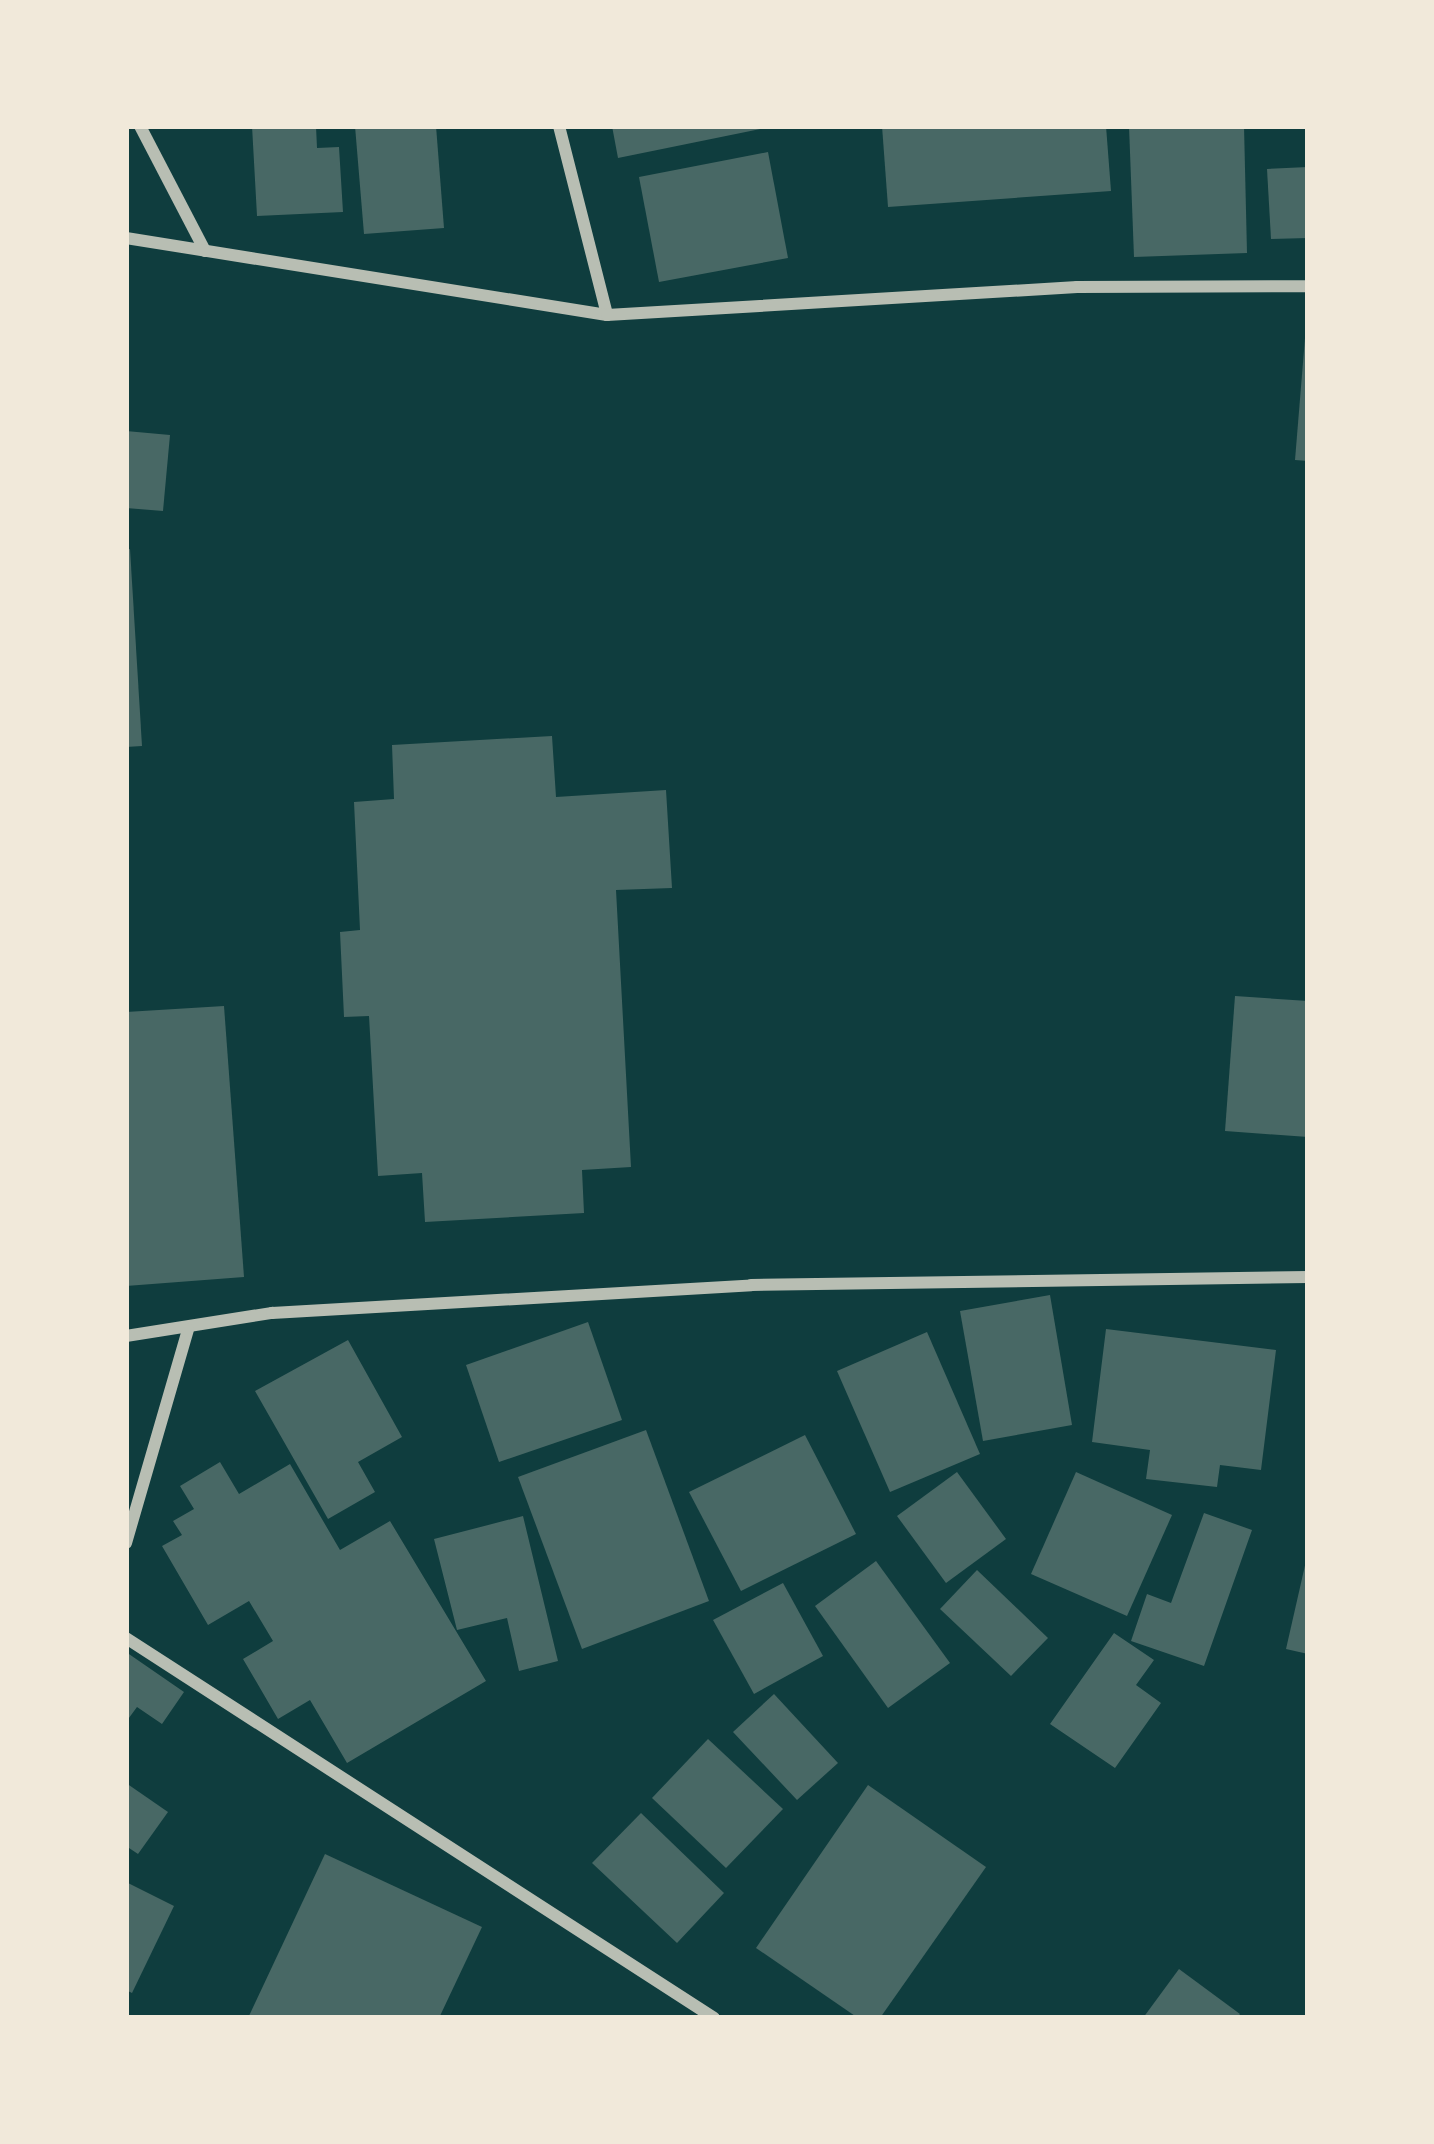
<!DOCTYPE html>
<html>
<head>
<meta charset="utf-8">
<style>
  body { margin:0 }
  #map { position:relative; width:1434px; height:2144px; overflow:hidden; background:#0f3d3e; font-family:Inter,sans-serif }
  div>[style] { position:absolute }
  .building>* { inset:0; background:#486865 }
  .minor>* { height:12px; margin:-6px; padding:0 6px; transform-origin:6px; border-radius:6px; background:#b8beb3 }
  span { translate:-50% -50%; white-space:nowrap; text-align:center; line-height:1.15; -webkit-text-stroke:9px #f1e9da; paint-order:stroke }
  .frame { position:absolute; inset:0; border:129px solid #f1e9da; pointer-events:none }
</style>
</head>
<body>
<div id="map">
  <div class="building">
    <i style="clip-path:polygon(252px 126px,316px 126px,317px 148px,339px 147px,343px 212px,257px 216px)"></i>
    <i style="clip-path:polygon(355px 126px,436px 126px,444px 228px,364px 234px)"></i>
    <i style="clip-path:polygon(612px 126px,765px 126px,765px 128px,618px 158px)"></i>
    <i style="clip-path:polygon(882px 126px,1106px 126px,1111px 191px,888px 207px)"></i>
    <i style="clip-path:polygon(1129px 126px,1244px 126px,1247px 253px,1134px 257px)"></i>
    <i style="clip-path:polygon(768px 152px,788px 258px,659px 282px,639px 177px)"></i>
    <i style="clip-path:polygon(1308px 167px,1308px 238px,1271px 239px,1267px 169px)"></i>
    <i style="clip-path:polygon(1305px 338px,1308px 338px,1308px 461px,1295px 460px)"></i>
    <i style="clip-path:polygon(126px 431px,170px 435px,163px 511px,126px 508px)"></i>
    <i style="clip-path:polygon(130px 549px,142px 746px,126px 747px,126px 550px)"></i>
    <i style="clip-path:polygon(552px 736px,556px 797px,666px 790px,672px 888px,616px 890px,631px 1167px,582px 1170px,584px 1213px,425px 1222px,422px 1173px,378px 1176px,369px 1016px,344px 1017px,340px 932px,360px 930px,354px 802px,394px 799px,392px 745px)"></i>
    <i style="clip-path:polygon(1235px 996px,1308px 1001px,1308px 1137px,1225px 1131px)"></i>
    <i style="clip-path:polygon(224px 1006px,244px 1277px,126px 1286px,126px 1012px)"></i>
    <i style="clip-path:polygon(1050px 1295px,1072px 1425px,983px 1441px,960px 1311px)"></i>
    <i style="clip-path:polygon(588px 1322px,622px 1420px,499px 1462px,466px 1365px)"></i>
    <i style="clip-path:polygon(1106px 1329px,1276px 1350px,1261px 1470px,1220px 1465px,1217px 1487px,1146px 1479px,1150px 1450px,1092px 1442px)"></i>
    <i style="clip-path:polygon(927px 1332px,980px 1454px,890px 1492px,837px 1371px)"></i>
    <i style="clip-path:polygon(348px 1340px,402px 1437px,358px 1462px,375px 1492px,328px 1519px,255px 1391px)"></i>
    <i style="clip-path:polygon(646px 1430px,709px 1601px,582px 1649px,518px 1477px)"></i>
    <i style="clip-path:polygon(805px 1435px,856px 1534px,741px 1591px,689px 1492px)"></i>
    <i style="clip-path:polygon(220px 1462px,239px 1494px,290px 1464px,340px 1550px,390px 1521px,486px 1681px,347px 1763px,310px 1700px,278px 1719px,243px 1659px,273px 1641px,249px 1601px,208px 1625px,162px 1546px,182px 1535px,173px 1521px,194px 1509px,180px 1486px)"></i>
    <i style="clip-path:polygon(957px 1472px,1006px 1539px,946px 1583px,897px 1516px)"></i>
    <i style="clip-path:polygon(1076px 1472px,1172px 1515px,1127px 1616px,1031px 1574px)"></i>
    <i style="clip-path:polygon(1204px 1513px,1252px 1530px,1204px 1666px,1131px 1641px,1147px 1594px,1171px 1603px)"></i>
    <i style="clip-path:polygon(523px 1516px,558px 1661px,519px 1671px,507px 1618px,457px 1630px,434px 1539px)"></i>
    <i style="clip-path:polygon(876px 1561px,950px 1663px,888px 1708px,815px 1606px)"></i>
    <i style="clip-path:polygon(1306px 1561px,1308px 1561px,1308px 1654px,1286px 1649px)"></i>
    <i style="clip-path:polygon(977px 1570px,1048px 1638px,1011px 1676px,940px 1609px)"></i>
    <i style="clip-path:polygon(783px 1583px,823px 1656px,754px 1694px,713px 1620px)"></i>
    <i style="clip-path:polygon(1114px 1633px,1154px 1660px,1136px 1685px,1161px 1703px,1115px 1768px,1050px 1724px)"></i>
    <i style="clip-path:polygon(126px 1652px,184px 1692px,162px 1724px,137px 1707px,126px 1722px)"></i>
    <i style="clip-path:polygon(774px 1694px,838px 1763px,797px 1800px,733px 1732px)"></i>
    <i style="clip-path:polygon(708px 1739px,783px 1809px,726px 1868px,652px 1798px)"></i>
    <i style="clip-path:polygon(126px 1783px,168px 1812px,138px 1854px,126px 1846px)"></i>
    <i style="clip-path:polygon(868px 1785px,986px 1867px,880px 2018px,858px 2018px,756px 1948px)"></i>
    <i style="clip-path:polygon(641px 1813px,724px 1893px,677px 1943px,592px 1863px)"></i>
    <i style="clip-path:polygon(325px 1854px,482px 1927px,439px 2018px,248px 2018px)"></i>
    <i style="clip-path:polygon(126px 1882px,174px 1906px,132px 1993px,126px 1990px)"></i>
    <i style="clip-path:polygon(1179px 1969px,1240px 2014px,1237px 2018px,1143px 2018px)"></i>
  </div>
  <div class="minor">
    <i style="left:140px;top:126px;width:141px;rotate:62.5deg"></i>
    <i style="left:559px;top:126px;width:195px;rotate:75.7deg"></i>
    <i style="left:126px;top:238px;width:487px;rotate:9.1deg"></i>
    <i style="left:607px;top:315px;width:471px;rotate:-3.4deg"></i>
    <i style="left:1077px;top:287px;width:231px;rotate:-0.2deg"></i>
    <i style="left:126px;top:1336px;width:148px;rotate:-9deg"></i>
    <i style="left:272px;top:1313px;width:480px;rotate:-3.3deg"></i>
    <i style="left:751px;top:1285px;width:557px;rotate:-0.82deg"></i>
    <i style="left:126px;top:1543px;width:222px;rotate:-73.8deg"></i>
    <i style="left:126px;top:1638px;width:700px;rotate:32.87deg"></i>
  </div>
  <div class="frame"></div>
</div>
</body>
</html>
